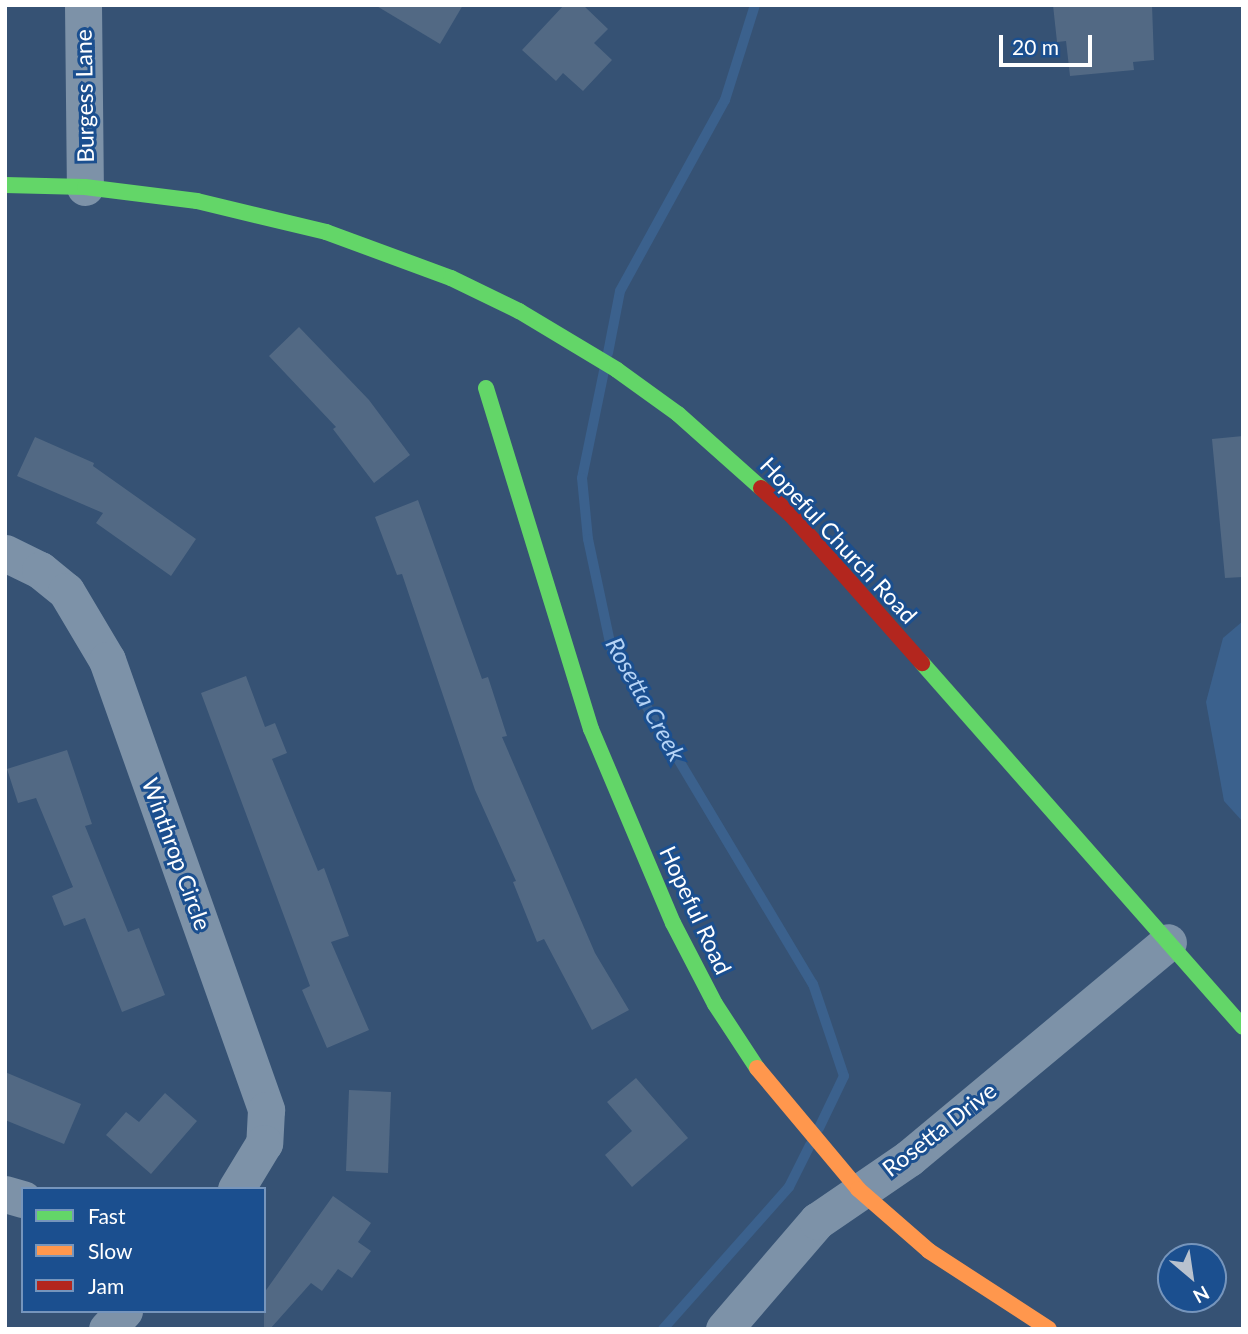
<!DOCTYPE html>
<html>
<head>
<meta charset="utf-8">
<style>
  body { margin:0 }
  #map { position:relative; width:1248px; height:1334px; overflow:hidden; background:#365274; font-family:Lato,sans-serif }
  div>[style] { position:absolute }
  .water>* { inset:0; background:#3b618d }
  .stream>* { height:10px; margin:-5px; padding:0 5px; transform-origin:5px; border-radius:5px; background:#3b618d }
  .building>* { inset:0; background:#526984 }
  .street>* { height:37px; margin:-18.5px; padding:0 18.5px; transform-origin:18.5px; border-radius:18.5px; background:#7d92a8 }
  .fast>* { height:16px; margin:-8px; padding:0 8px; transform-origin:8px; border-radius:8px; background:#63d668 }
  .slow>* { height:16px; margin:-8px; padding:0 8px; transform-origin:8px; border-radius:8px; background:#ff974d }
  .jam>* { height:16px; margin:-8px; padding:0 8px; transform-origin:8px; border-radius:8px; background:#b3261e }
  span { translate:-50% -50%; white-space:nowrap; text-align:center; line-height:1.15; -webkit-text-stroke:6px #1b4f8f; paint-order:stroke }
  .street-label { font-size:23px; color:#fff }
  .water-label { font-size:24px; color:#b5d3f5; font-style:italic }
  .frame { position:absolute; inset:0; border:7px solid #fff; pointer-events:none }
  .legend { position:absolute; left:21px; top:1187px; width:245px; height:126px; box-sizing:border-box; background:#1b4f8f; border:2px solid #7695bc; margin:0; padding:9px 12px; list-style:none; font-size:21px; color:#fff }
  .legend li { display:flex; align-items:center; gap:14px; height:35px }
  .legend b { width:35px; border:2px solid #7695bc }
  .north { position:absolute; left:1157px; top:1243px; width:70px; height:70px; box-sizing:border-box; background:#1b4f8f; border:2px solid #7695bc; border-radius:50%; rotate:151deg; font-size:19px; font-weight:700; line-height:28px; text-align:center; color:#fff }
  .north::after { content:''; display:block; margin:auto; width:24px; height:32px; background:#b9c2ce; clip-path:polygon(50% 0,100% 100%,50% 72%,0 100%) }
  .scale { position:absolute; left:999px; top:35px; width:93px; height:32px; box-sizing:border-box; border:4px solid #fff; border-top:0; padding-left:9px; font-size:21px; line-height:24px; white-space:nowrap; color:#fff; -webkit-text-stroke:5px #1b4f8f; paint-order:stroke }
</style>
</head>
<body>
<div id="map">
  <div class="water">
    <i style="clip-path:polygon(1243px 621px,1243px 822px,1224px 801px,1206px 702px,1223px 638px)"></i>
  </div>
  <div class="stream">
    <i style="left:608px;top:353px;width:63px;rotate:-79deg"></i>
    <i style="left:620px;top:291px;width:218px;rotate:-61.2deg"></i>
    <i style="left:725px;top:100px;width:100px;rotate:-72.5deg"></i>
    <i style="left:604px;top:371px;width:109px;rotate:101.6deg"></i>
    <i style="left:582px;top:478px;width:61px;rotate:84.4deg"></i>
    <i style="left:588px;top:539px;width:110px;rotate:78deg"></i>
    <i style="left:611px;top:647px;width:393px;rotate:59.1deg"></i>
    <i style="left:813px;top:984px;width:97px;rotate:71.4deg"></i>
    <i style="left:844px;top:1076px;width:58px;rotate:115.7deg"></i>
    <i style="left:663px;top:1329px;width:190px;rotate:-48.4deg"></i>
    <i style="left:789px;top:1187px;width:47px;rotate:-63.4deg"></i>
  </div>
  <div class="building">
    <i style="clip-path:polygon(375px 5px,463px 5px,440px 44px)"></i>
    <i style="clip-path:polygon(564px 5px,583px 5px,608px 29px,594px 43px,612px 60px,583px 91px,563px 73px,556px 81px,522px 50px)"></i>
    <i style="clip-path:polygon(1053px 5px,1152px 5px,1154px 60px,1133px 62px,1134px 70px,1070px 76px,1066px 41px,1057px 42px)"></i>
    <i style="clip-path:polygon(299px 327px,369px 400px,410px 455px,374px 483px,333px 429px,336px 427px,269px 356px)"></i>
    <i style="clip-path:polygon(1243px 436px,1243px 577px,1225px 578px,1212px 439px)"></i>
    <i style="clip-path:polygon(35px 437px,94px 463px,93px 466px,196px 539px,171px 576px,96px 523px,103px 513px,17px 476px)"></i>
    <i style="clip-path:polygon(418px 500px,482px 679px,488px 677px,507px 736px,502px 737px,595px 953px,629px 1010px,592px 1030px,544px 939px,537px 942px,513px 882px,516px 881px,475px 790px,402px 574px,397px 575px,375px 517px)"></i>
    <i style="clip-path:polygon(246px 676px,265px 727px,275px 723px,287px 753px,272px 759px,318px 871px,324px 868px,349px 936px,331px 942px,369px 1030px,327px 1048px,302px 990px,310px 986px,201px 693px)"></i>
    <i style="clip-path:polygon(67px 750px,92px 824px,85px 826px,128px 932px,139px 928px,165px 995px,122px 1012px,85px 918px,64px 926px,52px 896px,73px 887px,36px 798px,18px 803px,7px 769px)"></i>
    <i style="clip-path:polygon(5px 1072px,81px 1104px,64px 1144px,5px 1120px)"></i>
    <i style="clip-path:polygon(636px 1078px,688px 1138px,632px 1187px,605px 1155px,632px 1131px,607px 1102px)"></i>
    <i style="clip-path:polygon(349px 1090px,391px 1092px,388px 1173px,346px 1171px)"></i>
    <i style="clip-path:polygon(165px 1093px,197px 1121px,151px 1174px,106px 1135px,126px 1112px,139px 1122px)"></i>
    <i style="clip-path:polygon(333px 1196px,371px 1223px,358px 1242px,371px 1251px,352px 1278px,338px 1269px,322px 1291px,311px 1283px,270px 1329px,264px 1329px,264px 1293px)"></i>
  </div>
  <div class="street">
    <i style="left:83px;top:5px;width:182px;rotate:89.4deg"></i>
    <i style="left:5px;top:553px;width:39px;rotate:26deg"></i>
    <i style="left:40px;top:570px;width:33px;rotate:39deg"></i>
    <i style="left:66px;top:591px;width:80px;rotate:59.3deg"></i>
    <i style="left:107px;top:660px;width:477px;rotate:70.5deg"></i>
    <i style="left:266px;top:1110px;width:33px;rotate:93deg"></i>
    <i style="left:264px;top:1143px;width:54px;rotate:121.3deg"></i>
    <i style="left:5px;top:1194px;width:19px;rotate:16deg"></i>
    <i style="left:107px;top:1329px;width:25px;rotate:-47deg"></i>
    <i style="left:724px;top:1329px;width:143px;rotate:-49.3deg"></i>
    <i style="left:817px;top:1221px;width:112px;rotate:-34.4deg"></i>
    <i style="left:909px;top:1158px;width:337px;rotate:-39.8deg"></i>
  </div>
  <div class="fast">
    <i style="left:5px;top:185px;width:80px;rotate:1.4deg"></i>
    <i style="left:85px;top:187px;width:113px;rotate:7.1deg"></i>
    <i style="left:197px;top:201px;width:133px;rotate:13.5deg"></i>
    <i style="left:326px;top:232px;width:133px;rotate:20.2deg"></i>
    <i style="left:451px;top:278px;width:76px;rotate:25.9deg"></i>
    <i style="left:519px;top:311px;width:114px;rotate:31deg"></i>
    <i style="left:617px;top:370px;width:75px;rotate:35.8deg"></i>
    <i style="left:678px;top:414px;width:111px;rotate:41.7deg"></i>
    <i style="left:486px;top:388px;width:357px;rotate:72.9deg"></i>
    <i style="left:591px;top:729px;width:211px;rotate:67.1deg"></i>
    <i style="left:673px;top:923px;width:91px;rotate:62.6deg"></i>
    <i style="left:715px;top:1004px;width:77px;rotate:56.7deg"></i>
    <i style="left:922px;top:663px;width:485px;rotate:48.6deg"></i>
  </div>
  <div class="slow">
    <i style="left:757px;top:1068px;width:158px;rotate:50.1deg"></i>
    <i style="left:858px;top:1189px;width:94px;rotate:41.1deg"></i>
    <i style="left:929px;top:1251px;width:143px;rotate:33deg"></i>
  </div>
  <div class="jam">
    <i style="left:761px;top:488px;width:40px;rotate:42deg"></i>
    <i style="left:791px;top:515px;width:198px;rotate:48.5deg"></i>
  </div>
  <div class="street-label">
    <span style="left:84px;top:96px;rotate:-91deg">Burgess Lane</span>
    <span style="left:839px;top:540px;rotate:47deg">Hopeful Church Road</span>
    <span style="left:177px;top:854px;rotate:70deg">Winthrop Circle</span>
    <span style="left:696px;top:910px;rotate:65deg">Hopeful Road</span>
    <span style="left:939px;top:1129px;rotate:-38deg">Rosetta Drive</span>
  </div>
  <div class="water-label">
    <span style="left:646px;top:699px;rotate:61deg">Rosetta Creek</span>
  </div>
  <div class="frame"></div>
  <ul class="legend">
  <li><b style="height:9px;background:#63d668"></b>Fast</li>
  <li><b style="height:9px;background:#ff974d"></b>Slow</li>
  <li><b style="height:9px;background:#b3261e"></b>Jam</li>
  </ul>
  <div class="north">N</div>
  <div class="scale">20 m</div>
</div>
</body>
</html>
